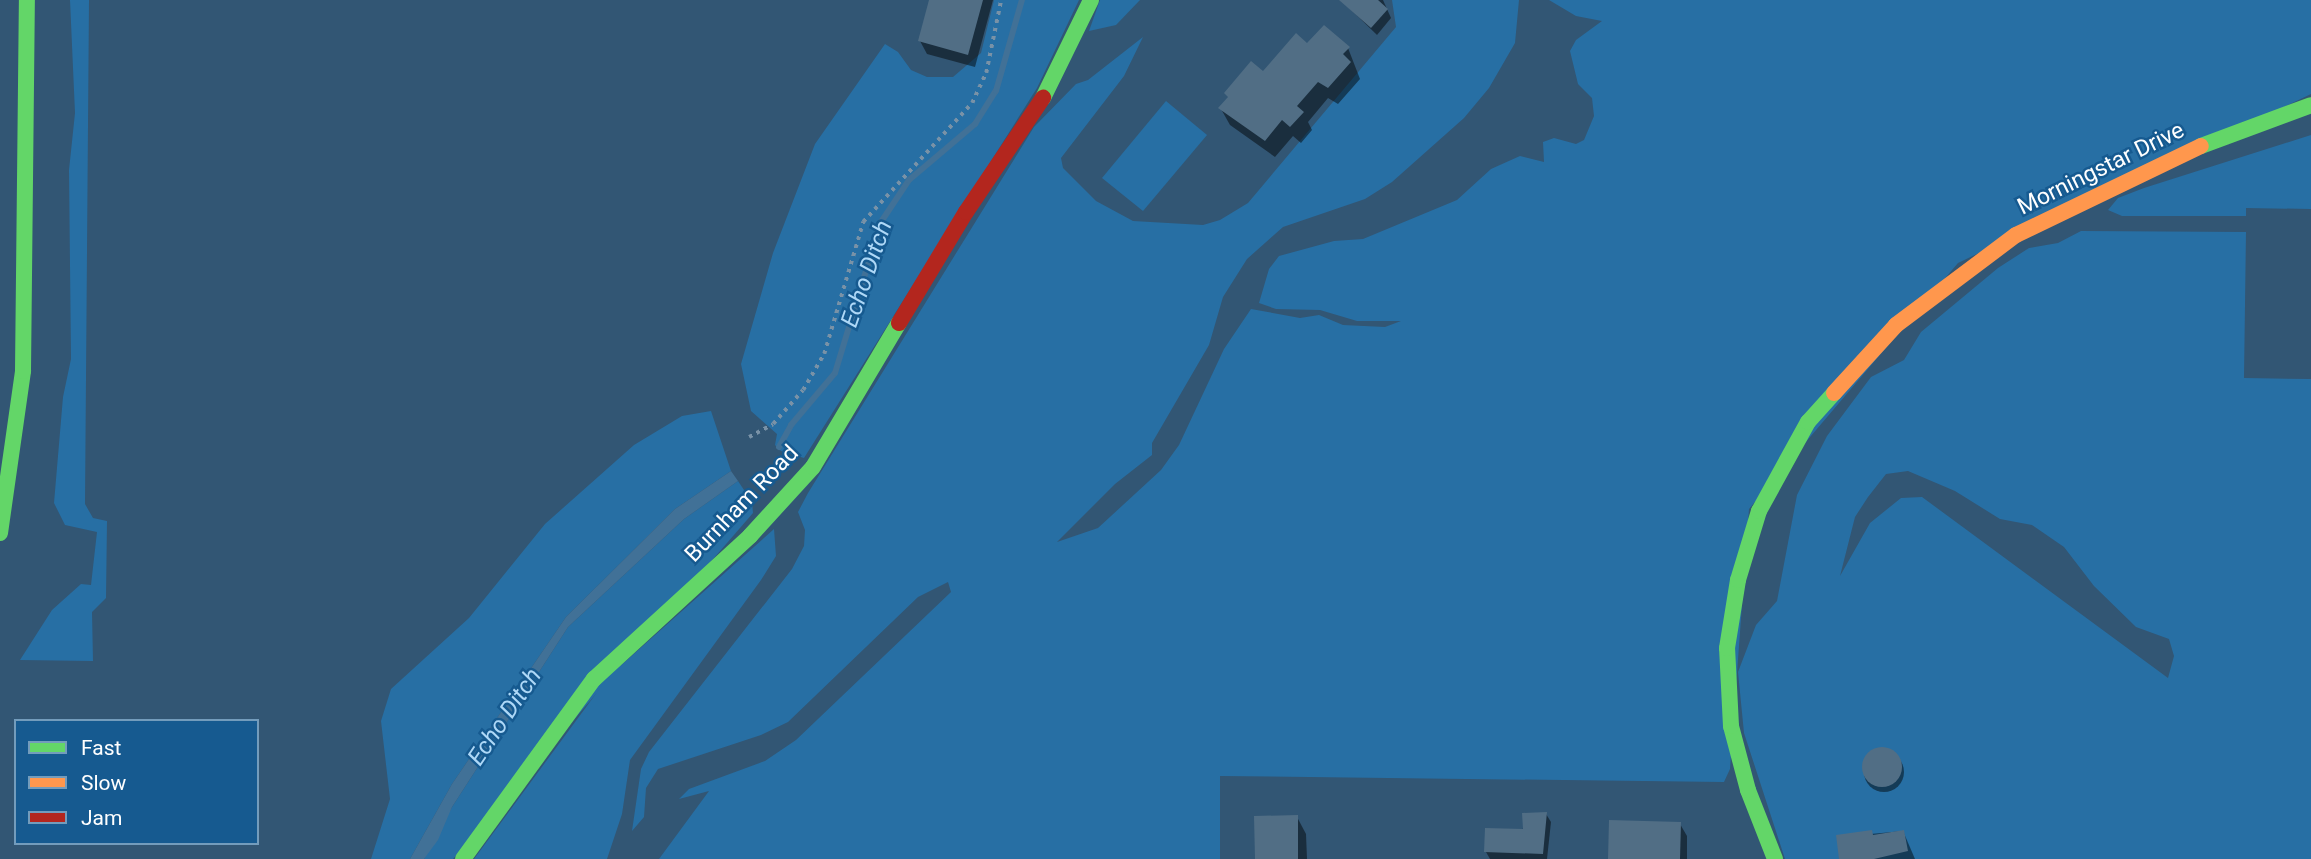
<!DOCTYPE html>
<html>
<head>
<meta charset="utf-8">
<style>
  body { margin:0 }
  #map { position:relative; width:2311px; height:859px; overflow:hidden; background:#325674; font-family:Roboto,sans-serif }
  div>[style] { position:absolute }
  .green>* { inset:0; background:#276fa4 }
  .water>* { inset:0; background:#417197 }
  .shadow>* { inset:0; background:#0007 }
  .round { border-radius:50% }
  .stream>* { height:6px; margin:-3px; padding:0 3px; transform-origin:3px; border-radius:3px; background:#417197 }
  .building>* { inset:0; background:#516e85 }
  .path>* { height:3.5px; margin-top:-1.75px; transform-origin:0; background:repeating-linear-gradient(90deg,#7992a7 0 3.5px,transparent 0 8.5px) }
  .fast>* { height:16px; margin:-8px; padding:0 8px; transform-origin:8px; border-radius:8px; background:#63d668 }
  .slow>* { height:16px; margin:-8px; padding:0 8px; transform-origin:8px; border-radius:8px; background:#ff974d }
  .jam>* { height:16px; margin:-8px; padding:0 8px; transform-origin:8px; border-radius:8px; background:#b3261e }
  span { translate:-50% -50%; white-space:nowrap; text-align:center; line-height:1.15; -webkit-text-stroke:5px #165a90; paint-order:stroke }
  .street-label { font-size:23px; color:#fff }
  .water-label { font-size:24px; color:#aed8f7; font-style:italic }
  .legend { position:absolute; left:14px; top:719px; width:245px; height:126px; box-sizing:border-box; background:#165a90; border:2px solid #739cbc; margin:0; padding:9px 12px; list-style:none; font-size:21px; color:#fff }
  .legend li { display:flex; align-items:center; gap:14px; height:35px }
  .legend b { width:35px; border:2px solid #739cbc }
</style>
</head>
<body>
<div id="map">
  <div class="green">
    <i style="clip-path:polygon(70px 0,89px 0,85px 504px,93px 518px,107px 521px,106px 598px,92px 612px,93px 661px,20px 660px,52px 610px,81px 584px,91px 585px,97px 532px,65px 525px,54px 503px,63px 397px,71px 359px,69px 170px,75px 113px)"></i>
    <i style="clip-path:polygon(994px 0,1079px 0,1037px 88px,804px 458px,781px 451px,775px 445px,777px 434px,751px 411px,741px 364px,773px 253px,815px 144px,885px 44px,898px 52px,911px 70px,927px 77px,953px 77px,981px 53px)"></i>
    <i style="clip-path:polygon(1100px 0,1140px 0,1116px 25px,1089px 31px)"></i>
    <i style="clip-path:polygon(1392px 0,1519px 0,1515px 43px,1489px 88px,1464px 118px,1392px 182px,1365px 199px,1283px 227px,1247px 259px,1223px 297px,1209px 345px,1152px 443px,1152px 455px,1115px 484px,1057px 542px,1098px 528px,1161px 470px,1179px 445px,1224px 349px,1251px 309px,1300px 318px,1319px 315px,1343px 325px,1385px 327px,1401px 321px,1357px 321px,1320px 310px,1276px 309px,1259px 303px,1269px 269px,1279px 256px,1334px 241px,1363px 239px,1457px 200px,1491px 169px,1520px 156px,1544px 162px,1543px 142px,1554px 138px,1576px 144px,1584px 140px,1594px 116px,1592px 98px,1578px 84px,1570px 51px,1576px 40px,1602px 21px,1576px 16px,1549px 0,2311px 0,2311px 94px,1958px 263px,1749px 509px,1730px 769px,1724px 782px,1220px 776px,1220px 859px,659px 859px,709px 791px,679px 799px,689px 789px,765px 761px,796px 740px,951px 592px,948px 582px,918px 597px,788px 722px,761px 735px,658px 769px,646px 788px,644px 817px,632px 831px,641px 769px,649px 752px,792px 569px,804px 546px,805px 530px,798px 512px,808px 493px,1034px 127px,1076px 84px,1088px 80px,1143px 37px,1124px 76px,1061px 158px,1063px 168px,1096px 201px,1133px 221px,1203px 225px,1220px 220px,1248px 203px,1396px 27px)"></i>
    <i style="clip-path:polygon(1166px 101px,1207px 135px,1143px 211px,1102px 178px)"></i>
    <i style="clip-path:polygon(2311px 135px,2311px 209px,2246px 208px,2246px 216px,2122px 216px,2108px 210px,2118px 198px,2144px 188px)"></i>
    <i style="clip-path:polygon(evenodd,2081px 231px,2246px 232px,2244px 378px,2311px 379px,2311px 859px,1785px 859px,1744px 733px,1738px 672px,1756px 625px,1777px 601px,1797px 495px,1827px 436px,1871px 377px,1904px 360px,1921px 332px,1998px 268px,2029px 248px,2058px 243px,2081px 231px,1908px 471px,1955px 491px,2000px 519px,2032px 525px,2064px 547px,2094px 586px,2136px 627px,2169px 639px,2174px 656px,2168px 678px,1922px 497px,1901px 498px,1870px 523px,1840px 576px,1855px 517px,1868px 497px,1886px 474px,1908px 471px)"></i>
    <i style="clip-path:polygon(711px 411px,731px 471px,675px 509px,566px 617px,452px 784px,410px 859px,371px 859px,390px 799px,381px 721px,391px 689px,469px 618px,545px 524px,634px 445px,682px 416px)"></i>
    <i style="clip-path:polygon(738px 481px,752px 502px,753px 513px,453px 859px,424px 859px,452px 807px,568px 627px,684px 519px)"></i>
    <i style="clip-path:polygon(774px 529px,776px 556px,761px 580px,630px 760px,622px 814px,607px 859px,474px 859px,609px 676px)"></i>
  </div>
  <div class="water">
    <i style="clip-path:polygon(731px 471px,738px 481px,684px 519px,568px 627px,452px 807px,438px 840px,424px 859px,410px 859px,452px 784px,566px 617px,675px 509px)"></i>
  </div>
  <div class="shadow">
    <i style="clip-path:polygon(931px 0,993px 0,975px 67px,927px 54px,920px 41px)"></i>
    <i style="clip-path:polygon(1383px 0,1391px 18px,1377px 35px,1342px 1px)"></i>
    <i style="clip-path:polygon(1307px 45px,1348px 48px,1360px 79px,1338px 104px,1328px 98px,1308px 122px,1312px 130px,1301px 143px,1293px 136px,1275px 157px,1230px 125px,1221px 109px)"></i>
    <i class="round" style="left:1864px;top:752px;width:40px;height:40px"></i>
    <i style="clip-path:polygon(1546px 814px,1551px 822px,1547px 859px,1490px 859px,1486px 852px)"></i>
    <i style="clip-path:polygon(1297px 817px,1306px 834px,1307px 859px,1257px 859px)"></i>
    <i style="clip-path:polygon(1680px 824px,1687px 836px,1687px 859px,1610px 859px)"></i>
    <i style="clip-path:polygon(1903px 831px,1915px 859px,1841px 859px,1838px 837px)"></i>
  </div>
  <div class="stream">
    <i style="left:779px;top:447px;width:25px;rotate:-61deg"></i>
    <i style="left:791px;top:425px;width:68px;rotate:-49.8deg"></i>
    <i style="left:835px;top:373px;width:158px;rotate:-73.1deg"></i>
    <i style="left:881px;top:222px;width:50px;rotate:-56.3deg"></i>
    <i style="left:909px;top:180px;width:87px;rotate:-40.3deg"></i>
    <i style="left:975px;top:124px;width:39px;rotate:-58deg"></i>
    <i style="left:996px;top:91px;width:95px;rotate:-74.1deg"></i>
  </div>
  <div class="building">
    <i style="clip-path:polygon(929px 0,983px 0,968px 55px,918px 41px)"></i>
    <i style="clip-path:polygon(1339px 0,1378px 0,1388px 9px,1371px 28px)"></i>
    <i style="clip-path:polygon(1324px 25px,1350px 47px,1343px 54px,1351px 62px,1328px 88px,1318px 82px,1297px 106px,1304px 112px,1290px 127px,1282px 120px,1265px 141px,1218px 108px,1228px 97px,1224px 93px,1251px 61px,1263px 71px,1296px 33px,1307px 43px)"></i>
    <i class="round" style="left:1862px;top:747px;width:40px;height:40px"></i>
    <i style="clip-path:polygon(1547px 812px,1543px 854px,1484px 852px,1485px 828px,1523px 829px,1522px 813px)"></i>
    <i style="clip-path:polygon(1298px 815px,1298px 859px,1255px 859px,1254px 816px)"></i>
    <i style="clip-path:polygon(1609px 820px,1681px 822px,1680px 859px,1608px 859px)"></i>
    <i style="clip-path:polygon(1872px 830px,1873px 835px,1904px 830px,1908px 851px,1874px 859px,1839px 859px,1836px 835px)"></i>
  </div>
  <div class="path">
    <i style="left:749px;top:437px;width:27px;rotate:-28deg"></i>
    <i style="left:773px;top:424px;width:45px;rotate:-48.6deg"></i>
    <i style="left:803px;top:390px;width:42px;rotate:-59.7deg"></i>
    <i style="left:824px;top:354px;width:138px;rotate:-73.5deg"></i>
    <i style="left:863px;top:222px;width:161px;rotate:-47.5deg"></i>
    <i style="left:972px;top:103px;width:33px;rotate:-65deg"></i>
    <i style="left:986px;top:73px;width:75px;rotate:-78.4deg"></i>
  </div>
  <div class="fast">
    <i style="left:1043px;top:98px;width:109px;rotate:-63.9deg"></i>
    <i style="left:2201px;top:146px;width:117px;rotate:-20.4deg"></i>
    <i style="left:0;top:533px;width:164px;rotate:-81.9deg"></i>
    <i style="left:23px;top:371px;width:371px;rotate:-89.4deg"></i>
    <i style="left:463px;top:859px;width:223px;rotate:-54deg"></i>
    <i style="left:594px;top:679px;width:212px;rotate:-42.5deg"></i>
    <i style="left:750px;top:536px;width:93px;rotate:-47.6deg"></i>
    <i style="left:813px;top:467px;width:168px;rotate:-59.2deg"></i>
    <i style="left:1775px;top:859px;width:74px;rotate:-111.4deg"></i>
    <i style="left:1748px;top:790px;width:66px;rotate:-104.9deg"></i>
    <i style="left:1731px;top:726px;width:78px;rotate:-92.9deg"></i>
    <i style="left:1727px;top:648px;width:69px;rotate:-80.8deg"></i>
    <i style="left:1738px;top:580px;width:72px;rotate:-73.1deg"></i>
    <i style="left:1759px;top:511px;width:102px;rotate:-61.2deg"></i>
    <i style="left:1808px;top:422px;width:39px;rotate:-48deg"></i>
  </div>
  <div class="slow">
    <i style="left:1834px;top:393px;width:92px;rotate:-47.6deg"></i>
    <i style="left:1896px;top:325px;width:150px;rotate:-36.9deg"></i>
    <i style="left:2016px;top:235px;width:205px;rotate:-25.7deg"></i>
  </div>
  <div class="jam">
    <i style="left:899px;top:323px;width:130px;rotate:-58.9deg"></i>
    <i style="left:966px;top:212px;width:138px;rotate:-56deg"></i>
  </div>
  <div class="street-label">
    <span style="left:2101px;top:169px;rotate:-26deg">Morningstar Drive</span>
    <span style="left:742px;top:504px;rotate:-46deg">Burnham Road</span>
  </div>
  <div class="water-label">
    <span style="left:867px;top:274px;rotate:-71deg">Echo Ditch</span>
    <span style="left:505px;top:717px;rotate:-56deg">Echo Ditch</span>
  </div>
  <ul class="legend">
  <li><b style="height:9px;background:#63d668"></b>Fast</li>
  <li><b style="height:9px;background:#ff974d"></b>Slow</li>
  <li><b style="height:9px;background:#b3261e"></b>Jam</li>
  </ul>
</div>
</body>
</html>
